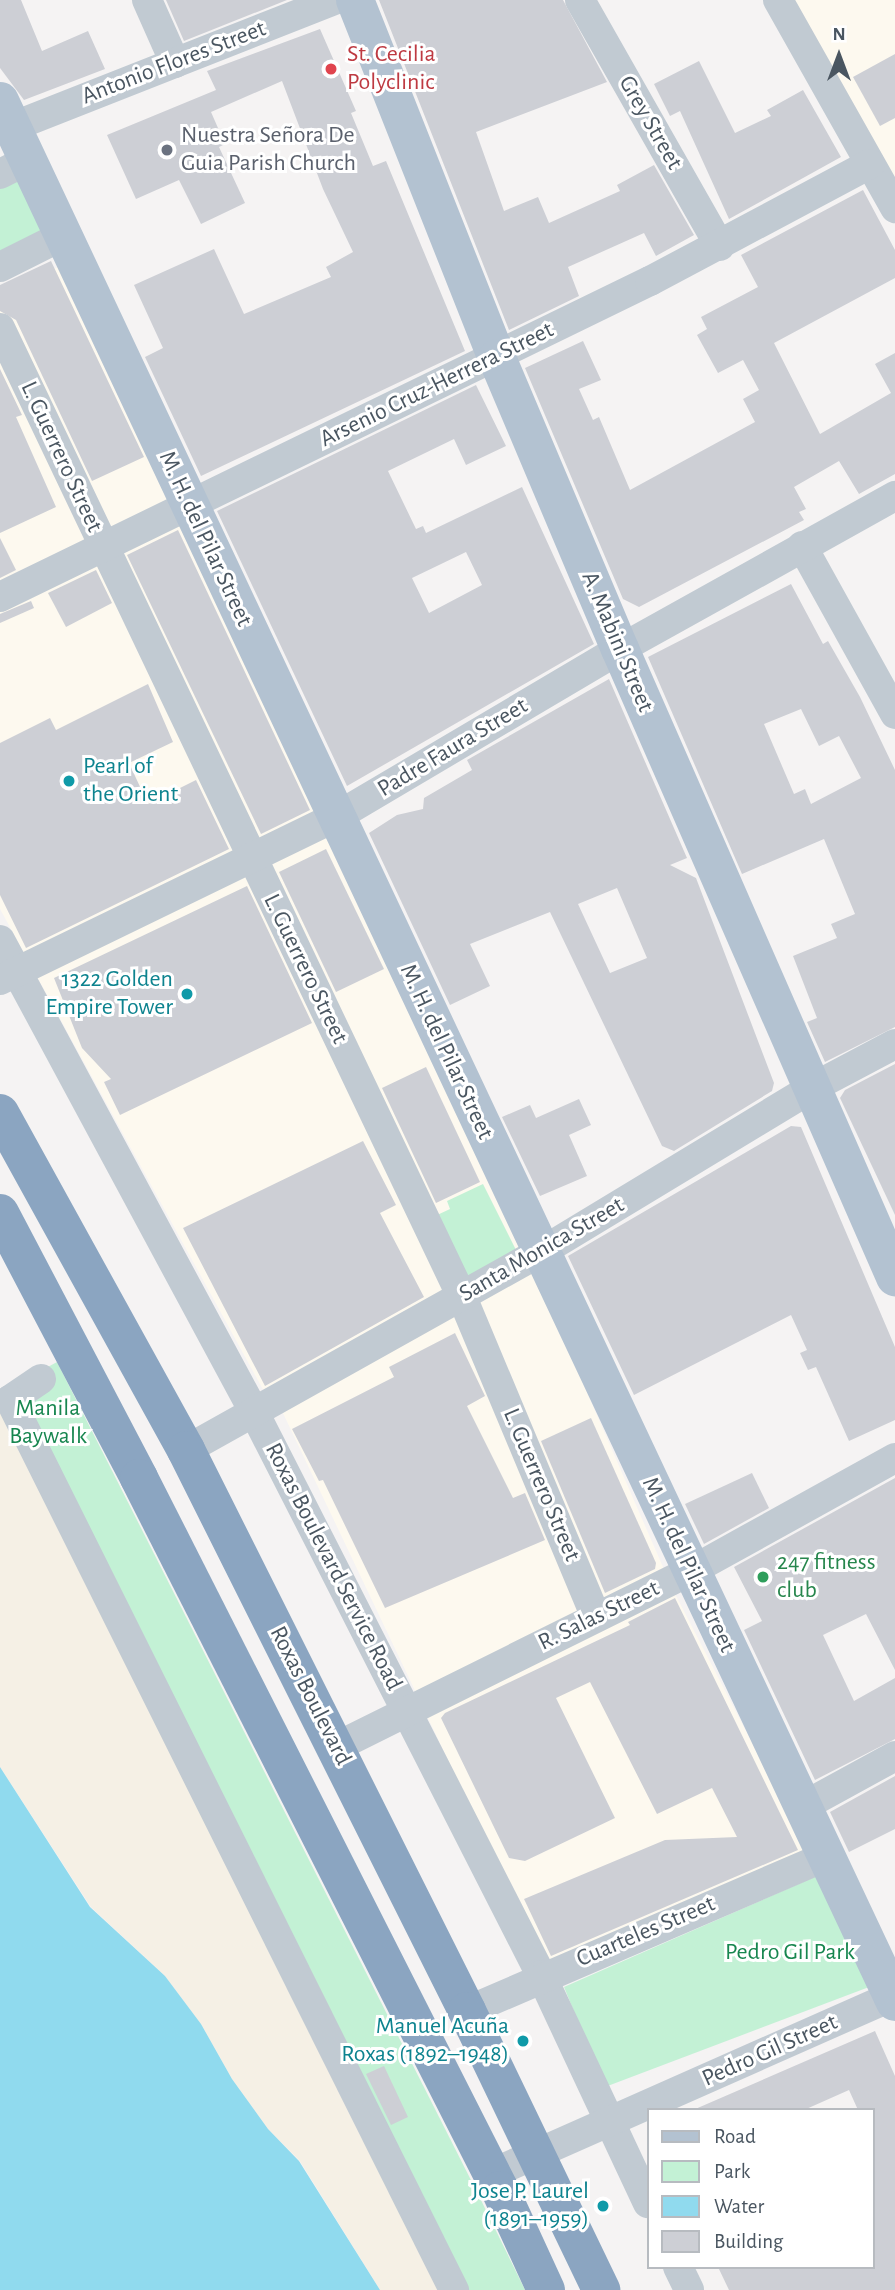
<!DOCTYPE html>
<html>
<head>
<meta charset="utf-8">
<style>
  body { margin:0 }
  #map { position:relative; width:895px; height:2290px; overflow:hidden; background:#f5f3f3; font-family:"Alegreya Sans",sans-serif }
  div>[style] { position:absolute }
  .commercial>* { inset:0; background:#fdf9ef }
  .green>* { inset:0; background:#c3f1d5 }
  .sand>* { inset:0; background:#f5f0e5 }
  .water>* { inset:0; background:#90daee }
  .building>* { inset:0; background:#cdcfd5 }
  .minor>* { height:30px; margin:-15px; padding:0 15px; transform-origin:15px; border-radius:15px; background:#c1cad2 }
  .major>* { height:38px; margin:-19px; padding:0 19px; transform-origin:19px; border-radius:19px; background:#b3c2d1 }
  .highway>* { height:38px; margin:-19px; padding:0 19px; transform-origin:19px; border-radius:19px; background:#8ba5c1 }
  .dots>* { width:19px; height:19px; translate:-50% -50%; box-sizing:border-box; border:4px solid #fff; border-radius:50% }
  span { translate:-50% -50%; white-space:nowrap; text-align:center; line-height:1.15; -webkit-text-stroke:6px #fff; paint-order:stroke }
  .health-label { font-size:24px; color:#be3a42 }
  .left { translate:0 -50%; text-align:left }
  .street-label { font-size:24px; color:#4a5661 }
  .worship-label { font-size:24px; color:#5b616d }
  .culture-label { font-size:24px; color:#0d838f }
  .right { translate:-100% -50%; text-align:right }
  .park-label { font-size:24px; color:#17864f }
  .leisure-label { font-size:24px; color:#27864d }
  .legend { position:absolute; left:647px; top:2108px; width:228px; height:161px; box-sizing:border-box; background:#fff; border:2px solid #b7bbc0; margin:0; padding:9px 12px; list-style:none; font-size:21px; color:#4a5661 }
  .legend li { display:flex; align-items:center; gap:14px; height:35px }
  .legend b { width:35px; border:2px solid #b7bbc0 }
  .north { position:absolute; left:804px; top:21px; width:70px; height:70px; -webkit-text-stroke:5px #fff; paint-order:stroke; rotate:0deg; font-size:19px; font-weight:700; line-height:28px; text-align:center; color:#4a5661 }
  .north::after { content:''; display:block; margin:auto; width:24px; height:32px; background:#4a5661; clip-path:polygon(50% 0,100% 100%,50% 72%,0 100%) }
</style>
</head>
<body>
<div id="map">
  <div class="commercial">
    <i style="clip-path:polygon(792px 0,895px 0,895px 185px)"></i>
    <i style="clip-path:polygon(58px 267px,524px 1254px,266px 1395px,0 909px,0 292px)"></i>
    <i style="clip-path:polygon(532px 1266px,673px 1590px,810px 1855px,546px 1966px,281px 1409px)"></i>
  </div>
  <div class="green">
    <i style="clip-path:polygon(36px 165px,65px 226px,0 258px,0 184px)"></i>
    <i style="clip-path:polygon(483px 1184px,517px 1252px,464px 1279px,435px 1216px,450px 1209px,447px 1201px)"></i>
    <i style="clip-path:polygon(57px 1362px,478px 2194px,525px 2290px,447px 2290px,0 1393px)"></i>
    <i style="clip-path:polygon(819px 1875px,877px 1984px,605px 2087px,564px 1987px)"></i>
  </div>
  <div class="sand">
    <i style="clip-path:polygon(0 1408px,447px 2290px,380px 2290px,300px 2161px,268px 2129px,232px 2079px,201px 2024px,165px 1976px,91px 1907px,0 1767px)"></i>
  </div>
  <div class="water">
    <i style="clip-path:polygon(0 1767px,90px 1907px,165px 1976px,201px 2024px,232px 2079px,268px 2129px,299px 2161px,380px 2290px,0 2290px)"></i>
  </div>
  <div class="building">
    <i style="clip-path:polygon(0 0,21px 0,42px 51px,88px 31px,105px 69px,24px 100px,0 68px)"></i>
    <i style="clip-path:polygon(166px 0,287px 0,184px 41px)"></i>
    <i style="clip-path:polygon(379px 0,563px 0,607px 82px,476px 132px,504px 211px,538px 197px,549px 223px,620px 191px,617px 185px,654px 165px,694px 235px,656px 256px,644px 233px,568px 267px,579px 296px,509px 330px)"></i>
    <i style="clip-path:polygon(320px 29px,356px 111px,351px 113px,373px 166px,386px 161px,465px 351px,201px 476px,145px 357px,163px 348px,134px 285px,214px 249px,244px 314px,331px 277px,326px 267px,353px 252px,323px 189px,282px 81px,211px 112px,225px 144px,219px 147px,245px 203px,201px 224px,179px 180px,136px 199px,107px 135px,216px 90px,207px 71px)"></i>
    <i style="clip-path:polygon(895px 54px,895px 118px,880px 126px,853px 77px)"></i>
    <i style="clip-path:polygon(699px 61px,735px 133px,771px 116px,767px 110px,803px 90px,841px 157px,729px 219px,680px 111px,670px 116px,654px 84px)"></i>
    <i style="clip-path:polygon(863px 190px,895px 250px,895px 278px,774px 343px,820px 434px,891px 393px,875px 364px,895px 353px,895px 474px,859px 494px,839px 461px,794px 487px,806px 509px,799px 512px,804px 520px,639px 607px,623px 599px,525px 368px,583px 341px,601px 380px,579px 389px,593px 420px,599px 417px,630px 490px,755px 422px,743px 399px,759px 390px,743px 360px,718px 373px,697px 335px,707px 329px,701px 317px,758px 287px,741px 255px)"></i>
    <i style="clip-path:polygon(51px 261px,144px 457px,92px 481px,16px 320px,0 311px,0 285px)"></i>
    <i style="clip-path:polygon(0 369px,22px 415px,16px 417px,56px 507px,0 533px)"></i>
    <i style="clip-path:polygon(evenodd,476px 385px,506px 446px,466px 465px,454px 439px,388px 471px,416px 529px,423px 526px,426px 533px,522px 487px,594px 644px,347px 786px,217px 511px,476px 385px,466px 552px,482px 585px,429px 613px,412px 578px,466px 552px)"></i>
    <i style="clip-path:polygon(178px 530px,310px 810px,261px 834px,127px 555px)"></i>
    <i style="clip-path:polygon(0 538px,16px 570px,0 578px)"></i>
    <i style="clip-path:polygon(96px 570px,112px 603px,66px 627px,48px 593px)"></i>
    <i style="clip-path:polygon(evenodd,791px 584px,823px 644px,828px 641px,860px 697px,895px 770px,895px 1027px,825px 1062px,807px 1022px,817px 1018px,793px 956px,837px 938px,831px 924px,855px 914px,824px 839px,742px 874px,648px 657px,791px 584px,801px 709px,819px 746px,839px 736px,861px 778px,811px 804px,805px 789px,794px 794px,764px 724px,801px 709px)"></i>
    <i style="clip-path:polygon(31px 601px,34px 608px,0 623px,0 614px)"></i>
    <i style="clip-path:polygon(evenodd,609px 679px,687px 858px,670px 865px,696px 878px,774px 1083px,772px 1091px,674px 1151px,662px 1146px,550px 912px,470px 944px,490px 986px,450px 1005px,369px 833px,397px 815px,423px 809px,424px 798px,472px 770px,467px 760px,609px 679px,617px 888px,647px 958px,610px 973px,578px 904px,617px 888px)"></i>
    <i style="clip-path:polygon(148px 684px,173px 742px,129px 763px,148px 804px,196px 780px,229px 849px,26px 948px,0 895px,0 743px,50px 718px,56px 730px)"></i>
    <i style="clip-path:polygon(326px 849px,384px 969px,336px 992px,279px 872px)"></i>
    <i style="clip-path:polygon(247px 886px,312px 1023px,120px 1115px,104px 1082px,111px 1079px,82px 1048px,54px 978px)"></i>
    <i style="clip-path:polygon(895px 1064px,895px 1215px,840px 1098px,845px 1090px)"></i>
    <i style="clip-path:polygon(426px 1067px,480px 1182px,436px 1203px,382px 1088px)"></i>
    <i style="clip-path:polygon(579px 1099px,591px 1125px,569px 1135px,587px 1176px,540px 1196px,502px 1117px,530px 1105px,536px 1118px)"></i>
    <i style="clip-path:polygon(791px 1126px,801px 1127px,895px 1347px,895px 1420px,849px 1441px,816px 1367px,808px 1370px,800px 1353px,807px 1350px,791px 1315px,634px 1395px,568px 1256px)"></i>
    <i style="clip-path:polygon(363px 1141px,396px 1205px,380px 1213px,424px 1297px,265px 1386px,183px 1228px)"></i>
    <i style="clip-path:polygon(455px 1333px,485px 1396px,467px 1406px,513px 1498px,525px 1493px,545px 1540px,385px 1608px,323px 1480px,319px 1481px,292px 1429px,394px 1377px,389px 1367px)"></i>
    <i style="clip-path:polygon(591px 1418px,656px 1563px,655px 1569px,605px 1593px,541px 1441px)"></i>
    <i style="clip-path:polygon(752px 1473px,769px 1508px,704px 1544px,685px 1504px)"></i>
    <i style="clip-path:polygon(895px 1478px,895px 1670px,866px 1614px,823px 1635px,854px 1701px,895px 1678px,895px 1739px,815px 1780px,744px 1630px,762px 1621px,734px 1567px)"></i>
    <i style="clip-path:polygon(675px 1598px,798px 1850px,551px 1956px,524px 1899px,665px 1840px,737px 1837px,712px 1788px,657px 1814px,590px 1682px,556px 1698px,615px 1818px,525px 1861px,509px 1858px,441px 1718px,445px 1713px,630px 1625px,628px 1622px)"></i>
    <i style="clip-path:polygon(895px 1776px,895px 1829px,849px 1852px,830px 1812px)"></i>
    <i style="clip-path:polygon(875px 2031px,895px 2076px,895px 2290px,729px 2290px,718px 2267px,872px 2267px,872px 2110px,858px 2110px,849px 2090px,804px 2110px,693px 2110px)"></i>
    <i style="clip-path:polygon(384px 2066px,408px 2117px,391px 2125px,366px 2074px)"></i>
  </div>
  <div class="minor">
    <i style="left:147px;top:0;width:69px;rotate:66deg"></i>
    <i style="left:580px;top:0;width:283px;rotate:60.4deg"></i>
    <i style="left:778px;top:0;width:239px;rotate:60.6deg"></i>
    <i style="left:12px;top:127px;width:347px;rotate:-21.5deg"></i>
    <i style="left:0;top:174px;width:29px;rotate:-27deg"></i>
    <i style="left:0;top:267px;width:69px;rotate:-26.6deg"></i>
    <i style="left:0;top:328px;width:1074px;rotate:64.51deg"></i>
    <i style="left:462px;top:1297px;width:347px;rotate:67.3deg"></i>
    <i style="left:802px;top:546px;width:192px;rotate:61deg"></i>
    <i style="left:0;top:597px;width:723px;rotate:-25.93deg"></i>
    <i style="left:650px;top:281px;width:249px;rotate:-28deg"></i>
    <i style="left:0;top:940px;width:536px;rotate:61.71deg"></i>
    <i style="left:254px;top:1412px;width:632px;rotate:62.99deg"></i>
    <i style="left:541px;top:1975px;width:252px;rotate:64.9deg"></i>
    <i style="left:0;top:980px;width:373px;rotate:-25.9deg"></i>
    <i style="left:336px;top:817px;width:330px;rotate:-30.6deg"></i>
    <i style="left:620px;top:649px;width:315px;rotate:-29.1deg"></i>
    <i style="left:41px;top:1379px;width:37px;rotate:146deg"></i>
    <i style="left:10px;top:1400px;width:995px;rotate:63.49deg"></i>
    <i style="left:186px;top:1450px;width:406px;rotate:-29.2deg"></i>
    <i style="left:541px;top:1252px;width:315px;rotate:-31.2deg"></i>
    <i style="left:810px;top:1089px;width:96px;rotate:-27.9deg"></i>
    <i style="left:336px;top:1747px;width:396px;rotate:-26.4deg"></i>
    <i style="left:691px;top:1571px;width:233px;rotate:-29deg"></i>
    <i style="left:802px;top:1807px;width:106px;rotate:-28.7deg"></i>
    <i style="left:467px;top:2011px;width:390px;rotate:-23.3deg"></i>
    <i style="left:491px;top:2174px;width:442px;rotate:-23.9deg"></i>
    <i style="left:678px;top:2267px;width:25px;rotate:64deg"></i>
  </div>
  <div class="major">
    <i style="left:355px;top:0;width:385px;rotate:68.4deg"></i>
    <i style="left:497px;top:358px;width:316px;rotate:67.1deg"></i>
    <i style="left:620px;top:649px;width:686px;rotate:66.35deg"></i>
    <i style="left:0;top:101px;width:2101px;rotate:64.79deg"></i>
  </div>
  <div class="highway">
    <i style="left:0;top:1113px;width:385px;rotate:61.1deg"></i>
    <i style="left:186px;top:1450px;width:627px;rotate:63.39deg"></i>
    <i style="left:467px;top:2011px;width:310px;rotate:64.3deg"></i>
    <i style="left:0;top:1213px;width:299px;rotate:62.3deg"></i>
    <i style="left:139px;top:1478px;width:798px;rotate:63.11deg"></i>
    <i style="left:500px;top:2190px;width:110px;rotate:65.3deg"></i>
  </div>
  <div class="dots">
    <i style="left:331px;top:69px;background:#e0444e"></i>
    <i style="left:167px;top:150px;background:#6b7280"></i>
    <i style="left:69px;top:781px;background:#0f9aa8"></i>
    <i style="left:187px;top:994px;background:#0f9aa8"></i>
    <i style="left:763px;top:1577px;background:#2e9e5b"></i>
    <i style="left:523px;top:2041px;background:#0f9aa8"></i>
    <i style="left:603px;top:2206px;background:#0f9aa8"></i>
  </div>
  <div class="health-label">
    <span class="left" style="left:347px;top:69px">St. Cecilia<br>Polyclinic</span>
  </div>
  <div class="street-label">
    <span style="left:174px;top:63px;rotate:-21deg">Antonio Flores Street</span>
    <span style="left:650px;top:123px;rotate:60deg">Grey Street</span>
    <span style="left:437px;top:385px;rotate:-26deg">Arsenio Cruz-Herrera Street</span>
    <span style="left:61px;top:457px;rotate:65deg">L. Guerrero Street</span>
    <span style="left:205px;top:539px;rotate:65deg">M. H. del Pilar Street</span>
    <span style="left:617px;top:642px;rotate:67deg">A. Mabini Street</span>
    <span style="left:453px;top:748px;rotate:-31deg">Padre Faura Street</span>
    <span style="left:305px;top:969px;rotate:64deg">L. Guerrero Street</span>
    <span style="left:446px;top:1052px;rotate:65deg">M. H. del Pilar Street</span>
    <span style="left:542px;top:1250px;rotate:-30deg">Santa Monica Street</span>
    <span style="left:541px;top:1485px;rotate:67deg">L. Guerrero Street</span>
    <span style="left:688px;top:1565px;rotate:65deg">M. H. del Pilar Street</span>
    <span style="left:333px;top:1567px;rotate:63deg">Roxas Boulevard Service Road</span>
    <span style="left:599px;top:1616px;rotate:-26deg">R. Salas Street</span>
    <span style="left:310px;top:1696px;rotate:63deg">Roxas Boulevard</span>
    <span style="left:646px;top:1932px;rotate:-23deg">Cuarteles Street</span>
    <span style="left:770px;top:2051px;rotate:-24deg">Pedro Gil Street</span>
  </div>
  <div class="worship-label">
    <span class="left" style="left:181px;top:150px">Nuestra Señora De<br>Guia Parish Church</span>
  </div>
  <div class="culture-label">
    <span class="left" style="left:83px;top:781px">Pearl of<br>the Orient</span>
    <span class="right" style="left:173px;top:994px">1322 Golden<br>Empire Tower</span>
    <span class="right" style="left:509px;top:2041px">Manuel Acuña<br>Roxas (1892–1948)</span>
    <span class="right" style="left:589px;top:2206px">Jose P. Laurel<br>(1891–1959)</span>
  </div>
  <div class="park-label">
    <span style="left:48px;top:1423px">Manila<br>Baywalk</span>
    <span style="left:790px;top:1953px">Pedro Gil Park</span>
  </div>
  <div class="leisure-label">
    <span class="left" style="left:777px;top:1577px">247 fitness<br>club</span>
  </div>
  <ul class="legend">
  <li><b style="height:9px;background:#b3c2d1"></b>Road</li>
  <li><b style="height:19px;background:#c3f1d5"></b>Park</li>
  <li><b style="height:19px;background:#90daee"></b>Water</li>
  <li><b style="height:19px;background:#cdcfd5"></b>Building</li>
  </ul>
  <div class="north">N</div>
</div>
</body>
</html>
